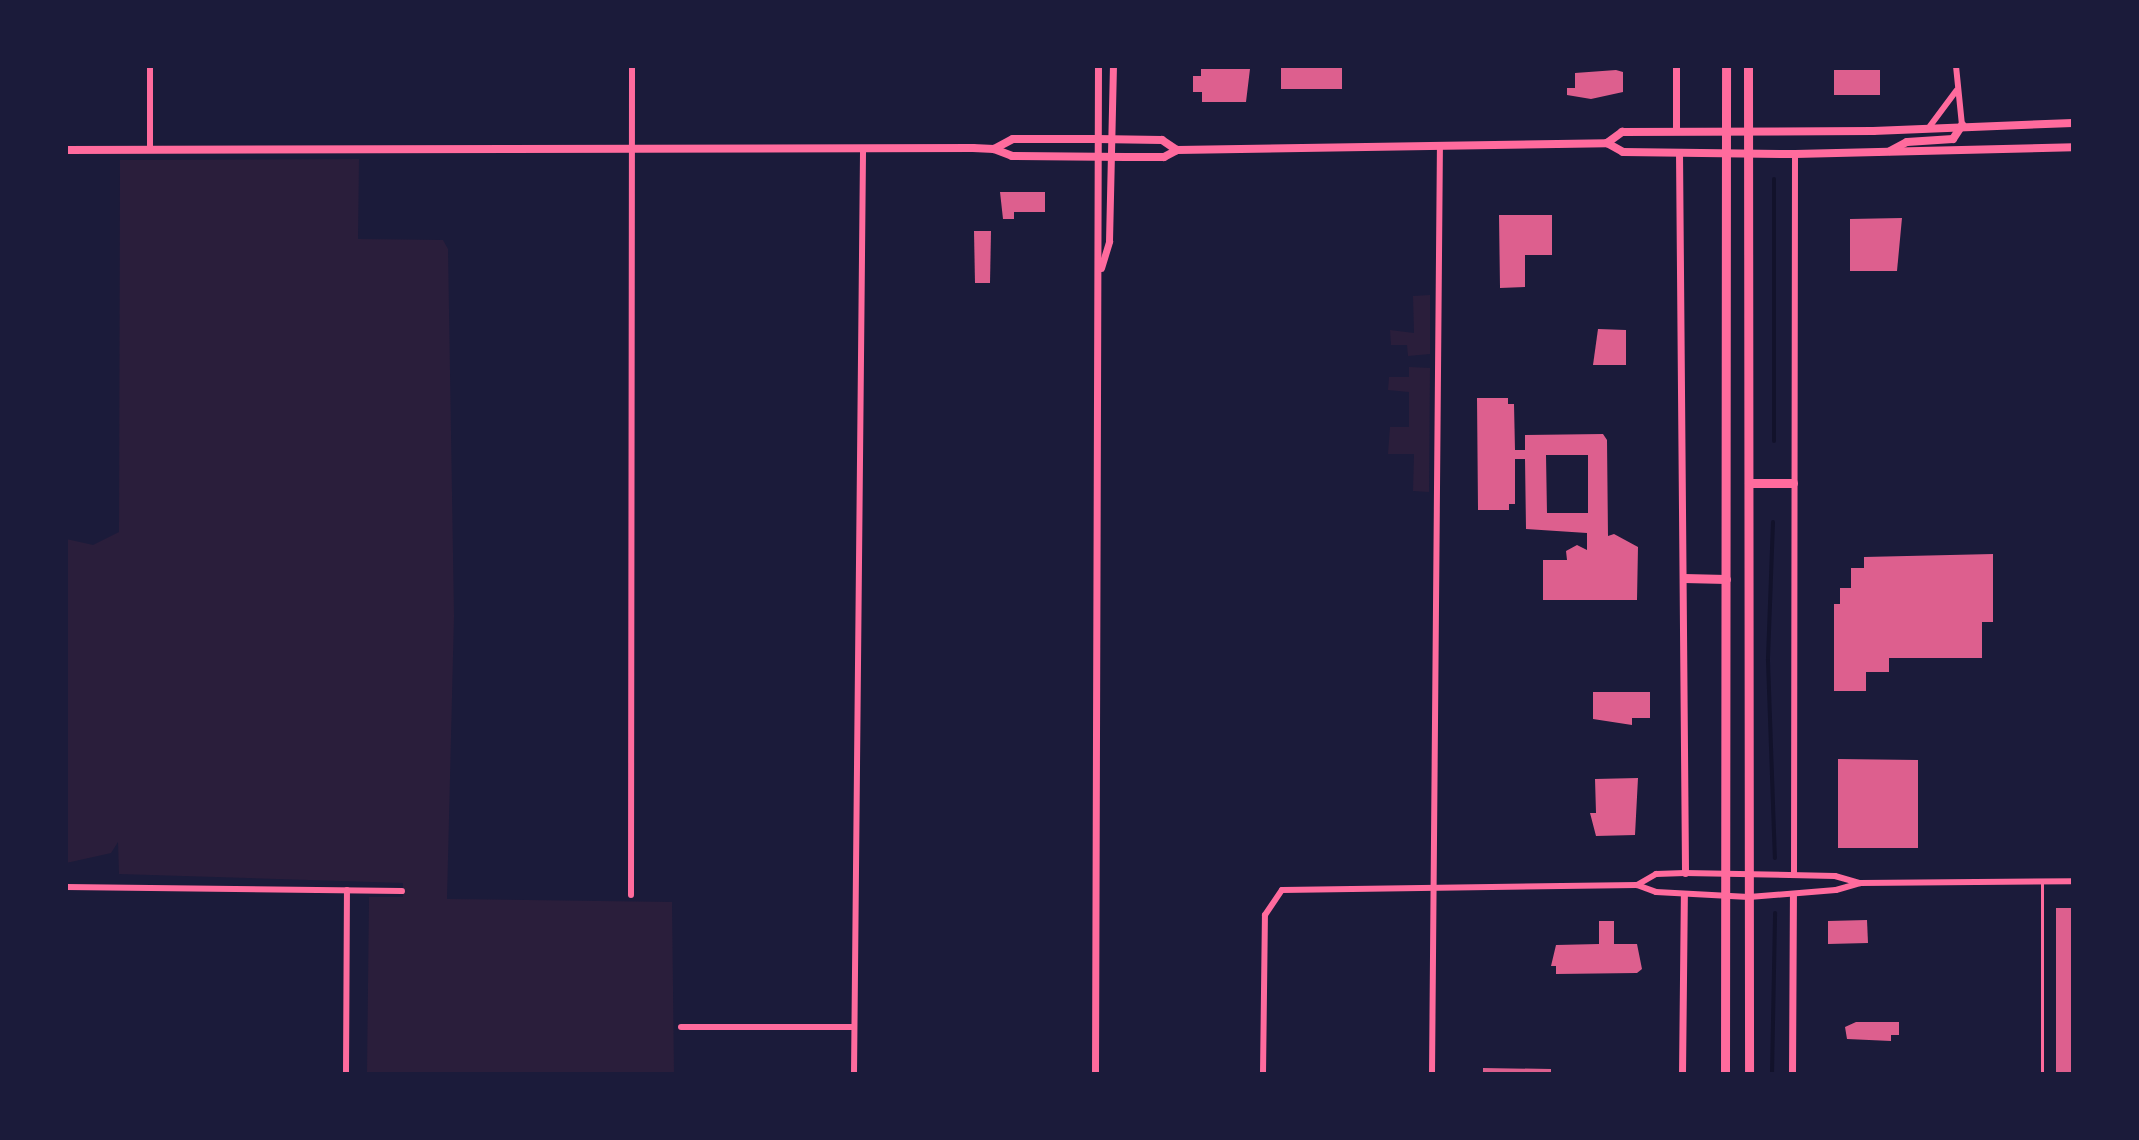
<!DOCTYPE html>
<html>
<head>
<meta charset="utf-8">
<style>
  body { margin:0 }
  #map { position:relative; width:2139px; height:1140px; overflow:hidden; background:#1b1b3a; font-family:Mulish,sans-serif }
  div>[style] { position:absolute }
  .green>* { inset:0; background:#2a1e3b }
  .stream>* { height:4px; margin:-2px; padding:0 2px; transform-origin:2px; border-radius:2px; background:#12122b }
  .building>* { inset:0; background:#dd5f8e }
  .service>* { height:3px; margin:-1.5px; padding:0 1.5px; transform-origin:1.5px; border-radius:1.5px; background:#ff6b9d }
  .minor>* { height:6px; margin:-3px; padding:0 3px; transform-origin:3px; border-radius:3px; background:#ff6b9d }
  .tertiary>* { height:7px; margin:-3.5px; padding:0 3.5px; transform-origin:3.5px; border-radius:3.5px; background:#ff6b9d }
  .secondary>* { height:8px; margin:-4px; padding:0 4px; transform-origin:4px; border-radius:4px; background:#ff6b9d }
  .primary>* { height:9px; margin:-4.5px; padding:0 4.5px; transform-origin:4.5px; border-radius:4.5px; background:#ff6b9d }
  span { translate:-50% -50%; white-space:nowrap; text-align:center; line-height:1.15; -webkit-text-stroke:6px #1b1b3a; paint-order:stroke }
  .frame { position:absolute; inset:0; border:68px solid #1b1b3a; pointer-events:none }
</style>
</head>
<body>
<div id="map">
  <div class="green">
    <i style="clip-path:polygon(359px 159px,358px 239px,443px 240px,448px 249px,454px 616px,447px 899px,672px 902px,674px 1074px,367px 1074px,369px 897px,403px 897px,403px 883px,119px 874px,118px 842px,111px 853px,66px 863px,66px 539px,93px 545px,119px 532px,120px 160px)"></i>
    <i style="clip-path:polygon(1430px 295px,1430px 354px,1408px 356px,1407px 345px,1391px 345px,1390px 330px,1414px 333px,1413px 296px)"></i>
    <i style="clip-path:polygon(1409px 367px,1430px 368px,1429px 492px,1413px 491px,1414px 454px,1388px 454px,1390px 427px,1409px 427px,1409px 392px,1388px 390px,1389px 377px,1409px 377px)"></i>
  </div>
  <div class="stream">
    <i style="left:1774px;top:179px;width:262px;rotate:90deg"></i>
    <i style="left:1773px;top:522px;width:139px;rotate:92.1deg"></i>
    <i style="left:1768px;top:661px;width:197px;rotate:88deg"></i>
    <i style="left:1772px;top:1074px;width:161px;rotate:-88.9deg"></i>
  </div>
  <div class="building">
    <i style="clip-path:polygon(1281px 66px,1342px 66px,1342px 89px,1281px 89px)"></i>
    <i style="clip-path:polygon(1201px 69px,1250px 69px,1246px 102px,1202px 102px,1202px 92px,1193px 92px,1193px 76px,1201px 76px)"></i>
    <i style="clip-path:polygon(1616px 70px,1623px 72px,1623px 92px,1591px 99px,1567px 95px,1567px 88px,1575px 88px,1575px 73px)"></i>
    <i style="clip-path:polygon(1834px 70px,1880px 70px,1880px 95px,1834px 95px)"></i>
    <i style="clip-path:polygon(1000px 192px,1045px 192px,1045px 212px,1014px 212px,1014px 219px,1003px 219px)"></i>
    <i style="clip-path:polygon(1499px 215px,1552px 215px,1552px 255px,1525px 255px,1525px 287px,1500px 288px)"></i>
    <i style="clip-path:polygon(1902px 218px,1897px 271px,1850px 271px,1850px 219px)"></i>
    <i style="clip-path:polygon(974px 231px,991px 231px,990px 283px,975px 283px)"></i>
    <i style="clip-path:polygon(1598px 329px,1626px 330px,1626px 365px,1593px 365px)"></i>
    <i style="clip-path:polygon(evenodd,1477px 398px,1508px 398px,1508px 404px,1514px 404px,1515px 450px,1525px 450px,1525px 435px,1603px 434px,1607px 440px,1608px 536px,1614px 534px,1638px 547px,1637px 600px,1543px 600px,1543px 560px,1567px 560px,1566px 551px,1577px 545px,1587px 550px,1587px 533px,1526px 529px,1525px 459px,1515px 459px,1515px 504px,1509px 504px,1509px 510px,1478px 510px,1477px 398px,1546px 455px,1588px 455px,1588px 513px,1547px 513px,1546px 455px)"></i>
    <i style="clip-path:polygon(1993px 554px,1993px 622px,1982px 622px,1982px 658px,1889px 658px,1889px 672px,1866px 672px,1866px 691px,1834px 691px,1834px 604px,1840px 604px,1840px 588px,1851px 588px,1851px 568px,1864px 568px,1864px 557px)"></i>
    <i style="clip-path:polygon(1593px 692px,1650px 692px,1650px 718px,1632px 718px,1632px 725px,1593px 719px)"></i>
    <i style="clip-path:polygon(1838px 759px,1918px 760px,1918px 848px,1838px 848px)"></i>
    <i style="clip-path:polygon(1638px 778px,1635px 835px,1596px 836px,1590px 813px,1596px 813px,1595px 779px)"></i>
    <i style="clip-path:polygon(2056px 908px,2073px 908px,2073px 1074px,2056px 1074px)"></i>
    <i style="clip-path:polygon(1867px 920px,1868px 943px,1828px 944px,1828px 921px)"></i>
    <i style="clip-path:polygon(1599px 921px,1614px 921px,1614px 944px,1637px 944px,1642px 969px,1637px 973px,1556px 974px,1556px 966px,1551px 966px,1556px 945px,1599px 944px)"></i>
    <i style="clip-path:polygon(1856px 1022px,1899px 1022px,1899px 1035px,1891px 1035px,1891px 1041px,1847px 1039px,1845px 1027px)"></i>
    <i style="clip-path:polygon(1483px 1068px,1551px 1069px,1551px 1074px,1483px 1074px)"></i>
  </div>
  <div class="service">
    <i style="left:2042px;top:1074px;width:192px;rotate:-90deg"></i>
  </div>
  <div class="minor">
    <i style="left:150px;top:66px;width:84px;rotate:90deg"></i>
    <i style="left:1956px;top:66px;width:59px;rotate:84.2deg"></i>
    <i style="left:1930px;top:126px;width:44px;rotate:-53.4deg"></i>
    <i style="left:1794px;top:875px;width:721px;rotate:-89.92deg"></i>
    <i style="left:1637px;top:885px;width:22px;rotate:-30deg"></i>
    <i style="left:1656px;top:874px;width:29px;rotate:-2deg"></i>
    <i style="left:1685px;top:873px;width:150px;rotate:1.1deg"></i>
    <i style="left:1835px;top:876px;width:26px;rotate:16deg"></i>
    <i style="left:66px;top:887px;width:336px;rotate:0.7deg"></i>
    <i style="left:631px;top:895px;width:829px;rotate:-89.93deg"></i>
    <i style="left:681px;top:1027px;width:173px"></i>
    <i style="left:346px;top:1074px;width:184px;rotate:-89.7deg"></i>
    <i style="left:854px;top:1074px;width:926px;rotate:-89.44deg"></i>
    <i style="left:1263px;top:1074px;width:159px;rotate:-89.3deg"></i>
    <i style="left:1265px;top:915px;width:30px;rotate:-56deg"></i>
    <i style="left:1282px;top:890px;width:355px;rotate:-0.8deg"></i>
    <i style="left:1637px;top:885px;width:20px;rotate:20deg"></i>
    <i style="left:1656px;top:892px;width:93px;rotate:3.1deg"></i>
    <i style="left:1749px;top:897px;width:87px;rotate:-4.6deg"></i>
    <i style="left:1836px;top:890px;width:25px;rotate:-16deg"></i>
    <i style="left:1860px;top:883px;width:213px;rotate:-0.5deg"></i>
    <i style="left:1432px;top:1074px;width:927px;rotate:-89.51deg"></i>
  </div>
  <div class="tertiary">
    <i style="left:1676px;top:66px;width:64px;rotate:90deg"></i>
    <i style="left:1679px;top:152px;width:721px;rotate:89.52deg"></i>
    <i style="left:1101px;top:268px;width:28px;rotate:-73deg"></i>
    <i style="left:1109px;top:241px;width:175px;rotate:-88.7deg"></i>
    <i style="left:1095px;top:1074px;width:1008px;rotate:-89.83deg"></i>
    <i style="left:1682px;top:1074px;width:179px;rotate:-89.4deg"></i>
    <i style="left:1792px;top:1074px;width:179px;rotate:-89.7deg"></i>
  </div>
  <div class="secondary">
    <i style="left:1607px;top:143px;width:19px;rotate:-36deg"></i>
    <i style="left:1622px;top:132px;width:251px;rotate:-0.2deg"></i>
    <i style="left:1873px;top:131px;width:200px;rotate:-2.3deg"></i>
    <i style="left:994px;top:149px;width:21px;rotate:-28deg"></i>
    <i style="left:1013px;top:139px;width:84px"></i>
    <i style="left:1097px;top:139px;width:65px;rotate:0.9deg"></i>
    <i style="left:1162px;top:140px;width:18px;rotate:34deg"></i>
    <i style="left:66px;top:150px;width:907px;rotate:-0.13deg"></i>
    <i style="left:973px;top:148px;width:21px;rotate:3deg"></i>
    <i style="left:994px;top:149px;width:19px;rotate:21deg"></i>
    <i style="left:1012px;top:156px;width:114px;rotate:0.5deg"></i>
    <i style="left:1126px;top:157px;width:38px"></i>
    <i style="left:1164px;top:157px;width:15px;rotate:-28deg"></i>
    <i style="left:1177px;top:150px;width:430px;rotate:-0.9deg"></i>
    <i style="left:1607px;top:143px;width:18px;rotate:29deg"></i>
    <i style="left:1623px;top:152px;width:172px;rotate:0.7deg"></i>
    <i style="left:1795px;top:154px;width:278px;rotate:-1.4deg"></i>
    <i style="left:1890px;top:151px;width:19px;rotate:-28deg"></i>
    <i style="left:1907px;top:142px;width:46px;rotate:-3.7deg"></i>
    <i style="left:1953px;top:139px;width:17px;rotate:-57deg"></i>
  </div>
  <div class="primary">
    <i style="left:1748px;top:66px;width:1008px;rotate:89.94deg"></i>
    <i style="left:1749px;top:483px;width:44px"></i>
    <i style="left:1684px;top:578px;width:42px;rotate:1.4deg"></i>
    <i style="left:1725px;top:1074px;width:1008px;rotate:-89.94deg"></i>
  </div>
  <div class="frame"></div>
</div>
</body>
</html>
